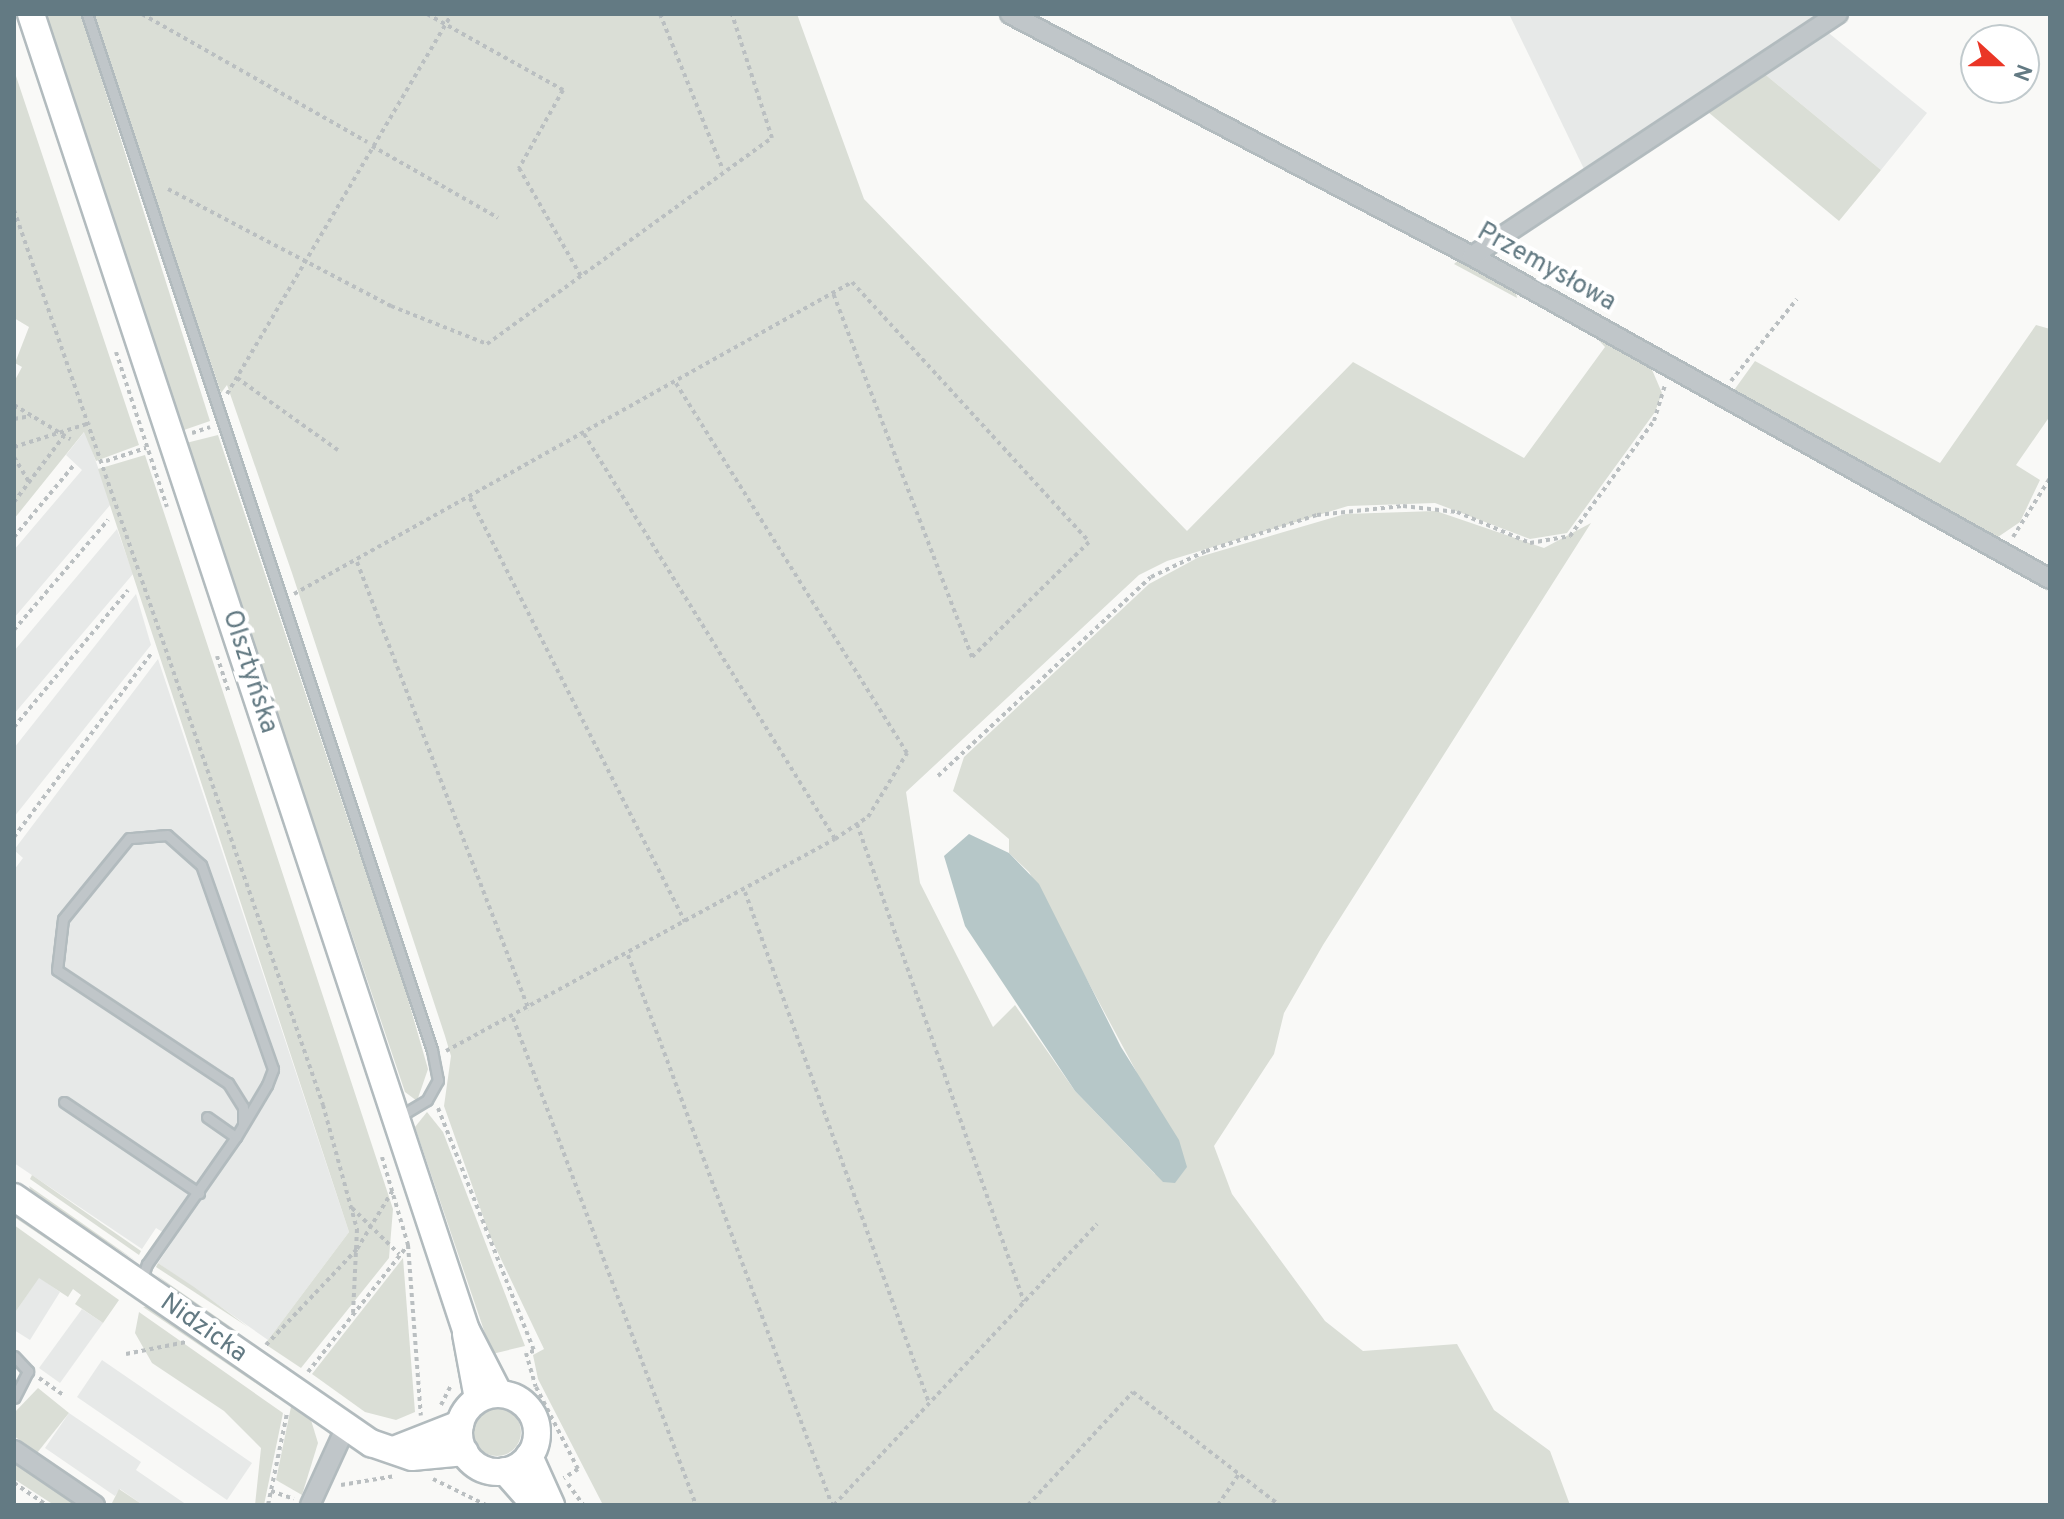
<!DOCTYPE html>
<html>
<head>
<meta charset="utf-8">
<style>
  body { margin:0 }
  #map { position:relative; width:2064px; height:1519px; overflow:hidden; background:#f9f9f7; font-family:Overpass,sans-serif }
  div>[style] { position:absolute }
  .built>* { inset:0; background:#e7e9e8 }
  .green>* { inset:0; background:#daded6 }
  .round { border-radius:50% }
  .water>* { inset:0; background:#b6c7c8 }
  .path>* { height:4px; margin-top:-2px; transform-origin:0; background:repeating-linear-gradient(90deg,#babfc1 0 4px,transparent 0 8px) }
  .roads { filter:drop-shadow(2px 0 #b2bbbe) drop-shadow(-2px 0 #b2bbbe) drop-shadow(0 2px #b2bbbe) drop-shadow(0 -2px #b2bbbe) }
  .lane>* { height:9px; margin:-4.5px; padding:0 4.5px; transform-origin:4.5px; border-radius:4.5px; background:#c0c6c9 }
  .street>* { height:18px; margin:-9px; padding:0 9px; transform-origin:9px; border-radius:9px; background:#c0c6c9 }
  .secondary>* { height:26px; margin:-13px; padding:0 13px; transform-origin:13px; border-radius:13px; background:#fff }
  .secondary>.ring { margin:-13px; padding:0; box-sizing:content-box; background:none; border:26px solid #fff; border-radius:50% }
  span { translate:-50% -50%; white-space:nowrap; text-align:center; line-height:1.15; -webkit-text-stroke:8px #fff; paint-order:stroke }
  .street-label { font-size:26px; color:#637a83 }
  .frame { position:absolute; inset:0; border:16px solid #637a83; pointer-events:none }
  .north { position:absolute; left:1960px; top:24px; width:80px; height:80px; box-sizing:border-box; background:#fff; border:2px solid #c1cacd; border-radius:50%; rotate:111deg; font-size:22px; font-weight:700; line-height:32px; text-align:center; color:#637a83 }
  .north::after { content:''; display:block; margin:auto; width:28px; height:36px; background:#ea3626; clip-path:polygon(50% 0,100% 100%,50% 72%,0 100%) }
</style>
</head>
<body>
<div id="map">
  <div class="built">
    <i style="clip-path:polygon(1509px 14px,1820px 14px,1584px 169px)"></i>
    <i style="clip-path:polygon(1825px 30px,1927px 113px,1881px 170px,1761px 71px)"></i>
    <i style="clip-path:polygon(85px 431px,111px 504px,14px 618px,14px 550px,82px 470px,66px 455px)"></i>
    <i style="clip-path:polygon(117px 529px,133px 574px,14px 714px,14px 651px)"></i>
    <i style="clip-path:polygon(136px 594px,151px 645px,14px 817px,14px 748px)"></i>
    <i style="clip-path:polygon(158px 659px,349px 1232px,268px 1340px,158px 1263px,174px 1239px,156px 1228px,142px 1249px,14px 1163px,14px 870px,23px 858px,14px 850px)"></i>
    <i style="clip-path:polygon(39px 1277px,60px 1292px,30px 1340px,14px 1330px,14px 1314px)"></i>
    <i style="clip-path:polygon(82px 1309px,103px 1323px,60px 1383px,39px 1368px)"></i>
    <i style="clip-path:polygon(102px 1360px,252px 1463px,227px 1500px,77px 1397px)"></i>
    <i style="clip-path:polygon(69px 1413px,141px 1462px,136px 1470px,187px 1505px,143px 1505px,120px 1489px,115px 1496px,45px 1448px)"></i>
  </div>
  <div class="green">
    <i style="clip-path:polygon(43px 14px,81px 14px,210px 421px,184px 430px)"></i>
    <i style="clip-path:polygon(92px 14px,797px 14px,864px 199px,1187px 531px,1353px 362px,1524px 458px,1605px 347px,1590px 331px,1650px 365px,1662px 393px,1655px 412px,1567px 533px,1530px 539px,1435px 503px,1348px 506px,1167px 561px,1139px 575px,906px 792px,920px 883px,993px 1027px,1015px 1005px,1075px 1091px,1155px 1174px,1136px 1071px,1029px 872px,1009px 853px,1009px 839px,953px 791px,964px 757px,1149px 584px,1199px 557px,1345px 514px,1436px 511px,1544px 548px,1591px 523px,1323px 945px,1284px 1013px,1274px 1054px,1214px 1146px,1232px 1194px,1325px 1321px,1363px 1351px,1457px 1344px,1494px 1410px,1550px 1451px,1570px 1505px,603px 1505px,538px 1379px,533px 1355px,544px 1349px,490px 1236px,444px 1106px,451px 1056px,445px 1036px,292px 573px,227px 385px,221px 393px)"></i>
    <i style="clip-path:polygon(14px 70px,139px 445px,96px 461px,84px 432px,14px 519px,14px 382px,22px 367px,15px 363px,29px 327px,14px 318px)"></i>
    <i style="clip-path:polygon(1761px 71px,1881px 170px,1839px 221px,1708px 112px)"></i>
    <i style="clip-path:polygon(1460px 259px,1515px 288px,1517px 298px,1454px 264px)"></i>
    <i style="clip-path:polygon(2036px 325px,2050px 329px,2050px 416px,2016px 465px,2040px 480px,2020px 522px,1998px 537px,1732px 393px,1755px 361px,1940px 463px)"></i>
    <i style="clip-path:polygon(218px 435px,404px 985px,428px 1069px,417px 1101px,405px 1092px,186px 443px)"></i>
    <i style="clip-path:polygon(145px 455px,393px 1209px,389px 1258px,301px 1368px,265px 1344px,349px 1232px,98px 469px)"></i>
    <i style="clip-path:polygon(427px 1112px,443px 1132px,525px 1346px,492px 1354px,415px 1127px)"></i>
    <i style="clip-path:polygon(32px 1175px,141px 1251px,139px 1255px,30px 1179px)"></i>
    <i style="clip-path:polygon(29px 1186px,136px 1261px,33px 1195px)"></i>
    <i style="clip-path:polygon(14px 1206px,128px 1290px,129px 1295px,14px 1217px)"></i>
    <i style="clip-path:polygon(14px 1225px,119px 1300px,103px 1323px,75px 1304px,81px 1295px,73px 1289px,68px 1297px,39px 1278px,14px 1314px)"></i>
    <i style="clip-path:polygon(403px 1258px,415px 1412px,396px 1420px,365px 1412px,312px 1374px)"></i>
    <i style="clip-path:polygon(158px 1263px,194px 1287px,248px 1327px,156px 1267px)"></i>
    <i style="clip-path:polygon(155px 1274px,238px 1332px,226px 1330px)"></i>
    <i style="clip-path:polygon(155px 1306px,279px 1393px,276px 1397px,143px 1307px)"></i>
    <i style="clip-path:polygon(139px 1312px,283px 1413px,264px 1505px,255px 1505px,261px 1448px,224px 1411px,152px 1363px,135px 1333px)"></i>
    <i style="clip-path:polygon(38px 1388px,69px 1413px,37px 1453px,14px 1436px,14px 1413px)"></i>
    <i style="clip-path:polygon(292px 1402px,311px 1420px,318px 1443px,302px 1495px,276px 1480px)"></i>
    <i class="round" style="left:473px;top:1408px;width:48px;height:48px"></i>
    <i style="clip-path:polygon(14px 1460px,81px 1505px,54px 1505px,14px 1479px)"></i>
    <i style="clip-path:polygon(119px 1489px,143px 1505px,111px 1505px)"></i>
  </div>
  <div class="water">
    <i style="clip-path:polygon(969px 834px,1009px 853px,1039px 884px,1121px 1047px,1179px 1140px,1187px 1167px,1175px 1183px,1163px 1182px,1075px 1091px,965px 926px,944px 856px)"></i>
  </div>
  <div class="path">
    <i style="left:142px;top:14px;width:259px;rotate:29.6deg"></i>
    <i style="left:427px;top:14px;width:156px;rotate:29.2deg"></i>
    <i style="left:563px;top:90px;width:90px;rotate:119.4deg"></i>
    <i style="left:519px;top:168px;width:127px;rotate:60.2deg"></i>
    <i style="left:660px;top:14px;width:168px;rotate:68deg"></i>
    <i style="left:372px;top:146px;width:145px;rotate:29.7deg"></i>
    <i style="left:168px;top:189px;width:252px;rotate:27.7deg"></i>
    <i style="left:391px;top:306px;width:103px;rotate:21.6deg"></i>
    <i style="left:487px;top:344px;width:352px;rotate:-35.9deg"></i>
    <i style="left:772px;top:138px;width:130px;rotate:-107.9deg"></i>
    <i style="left:14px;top:210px;width:947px;rotate:70.95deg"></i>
    <i style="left:323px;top:1105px;width:129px;rotate:74.7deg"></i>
    <i style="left:357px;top:1229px;width:84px;rotate:92.7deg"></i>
    <i style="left:116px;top:352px;width:163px;rotate:71.8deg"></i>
    <i style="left:237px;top:378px;width:124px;rotate:35.5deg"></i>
    <i style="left:1731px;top:381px;width:105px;rotate:-51.2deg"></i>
    <i style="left:227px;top:394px;width:442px;rotate:-59.4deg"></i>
    <i style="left:14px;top:405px;width:66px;rotate:31.3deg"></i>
    <i style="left:14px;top:419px;width:17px;rotate:-10deg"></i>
    <i style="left:192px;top:433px;width:19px;rotate:-18deg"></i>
    <i style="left:584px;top:434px;width:476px;rotate:58.2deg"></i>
    <i style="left:14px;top:447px;width:80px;rotate:-17.5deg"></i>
    <i style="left:14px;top:457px;width:29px;rotate:59deg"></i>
    <i style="left:106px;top:461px;width:42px;rotate:-18deg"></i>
    <i style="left:470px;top:498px;width:475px;rotate:63.1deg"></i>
    <i style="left:14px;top:502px;width:83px;rotate:-52.9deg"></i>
    <i style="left:14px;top:537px;width:94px;rotate:-50.2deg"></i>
    <i style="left:2013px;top:537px;width:70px;rotate:-57.9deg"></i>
    <i style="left:357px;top:562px;width:480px;rotate:69deg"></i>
    <i style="left:294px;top:594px;width:639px;rotate:-29.21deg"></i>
    <i style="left:852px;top:282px;width:352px;rotate:47.6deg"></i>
    <i style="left:1089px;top:542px;width:164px;rotate:135.5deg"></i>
    <i style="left:972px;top:657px;width:390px;rotate:-110.9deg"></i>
    <i style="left:14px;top:630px;width:145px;rotate:-49.5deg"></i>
    <i style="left:217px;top:656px;width:39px;rotate:72deg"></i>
    <i style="left:14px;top:727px;width:178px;rotate:-50.2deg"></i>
    <i style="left:938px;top:776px;width:291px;rotate:-43.1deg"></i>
    <i style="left:1151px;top:577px;width:61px;rotate:-25.3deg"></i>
    <i style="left:1206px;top:551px;width:117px;rotate:-18deg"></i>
    <i style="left:1317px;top:515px;width:86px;rotate:-6deg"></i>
    <i style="left:1403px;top:506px;width:54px;rotate:6.3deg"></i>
    <i style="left:1457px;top:512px;width:79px;rotate:23deg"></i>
    <i style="left:1530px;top:543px;width:41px;rotate:-9.9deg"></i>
    <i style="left:1570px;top:536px;width:142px;rotate:-53.9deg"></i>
    <i style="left:1654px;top:421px;width:38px;rotate:-73deg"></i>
    <i style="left:857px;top:824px;width:506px;rotate:70.74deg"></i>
    <i style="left:14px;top:837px;width:229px;rotate:-53.2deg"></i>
    <i style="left:745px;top:892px;width:543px;rotate:70.2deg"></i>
    <i style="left:628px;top:955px;width:587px;rotate:69.65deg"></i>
    <i style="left:513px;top:1018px;width:520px;rotate:69.41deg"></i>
    <i style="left:446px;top:1051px;width:443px;rotate:-28.6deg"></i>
    <i style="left:835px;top:839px;width:40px;rotate:-34deg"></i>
    <i style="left:868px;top:817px;width:75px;rotate:-58.6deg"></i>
    <i style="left:907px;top:753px;width:438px;rotate:-122deg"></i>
    <i style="left:438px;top:1108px;width:261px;rotate:68.4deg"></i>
    <i style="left:534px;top:1351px;width:8px;rotate:166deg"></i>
    <i style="left:526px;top:1353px;width:35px;rotate:74deg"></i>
    <i style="left:536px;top:1387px;width:92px;rotate:62.9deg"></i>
    <i style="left:578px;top:1469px;width:17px;rotate:147deg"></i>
    <i style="left:382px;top:1157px;width:92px;rotate:73.5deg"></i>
    <i style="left:408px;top:1245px;width:171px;rotate:85.7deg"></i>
    <i style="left:352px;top:1208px;width:66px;rotate:44.4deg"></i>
    <i style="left:266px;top:1345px;width:132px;rotate:-46.5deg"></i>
    <i style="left:357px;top:1249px;width:69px;rotate:-58.6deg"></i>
    <i style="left:126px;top:1354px;width:61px;rotate:-11.3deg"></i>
    <i style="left:308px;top:1372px;width:162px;rotate:-51.8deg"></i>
    <i style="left:39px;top:1378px;width:29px;rotate:35deg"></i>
    <i style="left:441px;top:1405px;width:22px;rotate:-63deg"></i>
    <i style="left:433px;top:1479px;width:59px;rotate:26.1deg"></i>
    <i style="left:14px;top:1483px;width:40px;rotate:34deg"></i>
    <i style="left:568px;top:1484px;width:26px;rotate:54deg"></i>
    <i style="left:341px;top:1485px;width:55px;rotate:-9.5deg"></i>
    <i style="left:271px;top:1491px;width:24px;rotate:19deg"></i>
    <i style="left:268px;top:1505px;width:94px;rotate:-78.3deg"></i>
    <i style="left:834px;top:1505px;width:385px;rotate:-46.9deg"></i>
    <i style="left:1028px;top:1505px;width:154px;rotate:-47.1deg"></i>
    <i style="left:1133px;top:1392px;width:185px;rotate:37.7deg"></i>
    <i style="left:1218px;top:1505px;width:37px;rotate:-56deg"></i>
  </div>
  <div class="roads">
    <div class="lane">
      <i style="left:87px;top:14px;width:1092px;rotate:71.58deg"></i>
      <i style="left:432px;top:1050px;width:31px;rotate:79deg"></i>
      <i style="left:438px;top:1080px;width:23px;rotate:119deg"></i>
      <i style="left:427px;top:1100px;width:31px;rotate:149deg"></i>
      <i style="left:64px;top:1102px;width:163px;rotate:34deg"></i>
      <i style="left:207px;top:1117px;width:35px;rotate:35deg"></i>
      <i style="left:141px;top:1282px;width:19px;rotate:-72deg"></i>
      <i style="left:147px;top:1264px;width:155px;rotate:-55deg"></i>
      <i style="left:236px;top:1137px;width:61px;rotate:-59.2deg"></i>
      <i style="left:267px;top:1085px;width:17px;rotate:-69deg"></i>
      <i style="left:273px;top:1069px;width:216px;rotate:-109.4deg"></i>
      <i style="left:201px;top:865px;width:45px;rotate:-138.6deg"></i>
      <i style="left:167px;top:835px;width:38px;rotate:175deg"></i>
      <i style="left:129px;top:838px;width:104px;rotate:129.2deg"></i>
      <i style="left:63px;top:919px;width:51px;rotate:96.7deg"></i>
      <i style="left:57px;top:970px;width:205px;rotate:33.5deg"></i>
      <i style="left:228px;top:1083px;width:28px;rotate:58deg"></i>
      <i style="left:243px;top:1107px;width:17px;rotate:90deg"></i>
      <i style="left:14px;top:1356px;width:21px;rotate:47deg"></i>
      <i style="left:28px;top:1371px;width:30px;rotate:117deg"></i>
    </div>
    <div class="street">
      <i style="left:1010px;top:14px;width:522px;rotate:27.65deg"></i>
      <i style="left:1472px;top:256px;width:662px;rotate:29.2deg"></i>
      <i style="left:1472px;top:256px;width:439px;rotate:-33.5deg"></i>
      <i style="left:14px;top:1450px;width:98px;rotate:34.2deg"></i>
      <i style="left:310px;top:1505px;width:84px;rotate:-65.3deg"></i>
    </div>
    <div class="secondary">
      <i style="left:31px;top:14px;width:1386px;rotate:71.71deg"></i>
      <i style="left:466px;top:1330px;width:72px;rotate:62.7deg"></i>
      <i style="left:14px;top:1197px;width:434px;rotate:34.6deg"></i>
      <i style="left:371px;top:1443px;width:43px;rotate:18.9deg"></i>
      <i style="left:412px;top:1457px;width:53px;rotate:-5.4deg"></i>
      <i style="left:466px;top:1334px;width:66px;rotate:79.5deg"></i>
      <i class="ring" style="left:459px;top:1394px;width:52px;height:52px"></i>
      <i style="left:396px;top:1449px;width:69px;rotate:-21.3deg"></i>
      <i style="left:529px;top:1456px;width:54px;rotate:65.8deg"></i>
      <i style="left:505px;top:1471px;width:45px;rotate:48.6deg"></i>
    </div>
  </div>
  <div class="street-label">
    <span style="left:1546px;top:268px;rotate:29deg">Przemysłowa</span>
    <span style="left:249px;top:672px;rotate:72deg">Olsztyńska</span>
    <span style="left:203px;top:1329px;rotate:35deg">Nidzicka</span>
  </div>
  <div class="frame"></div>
  <div class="north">N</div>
</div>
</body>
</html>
